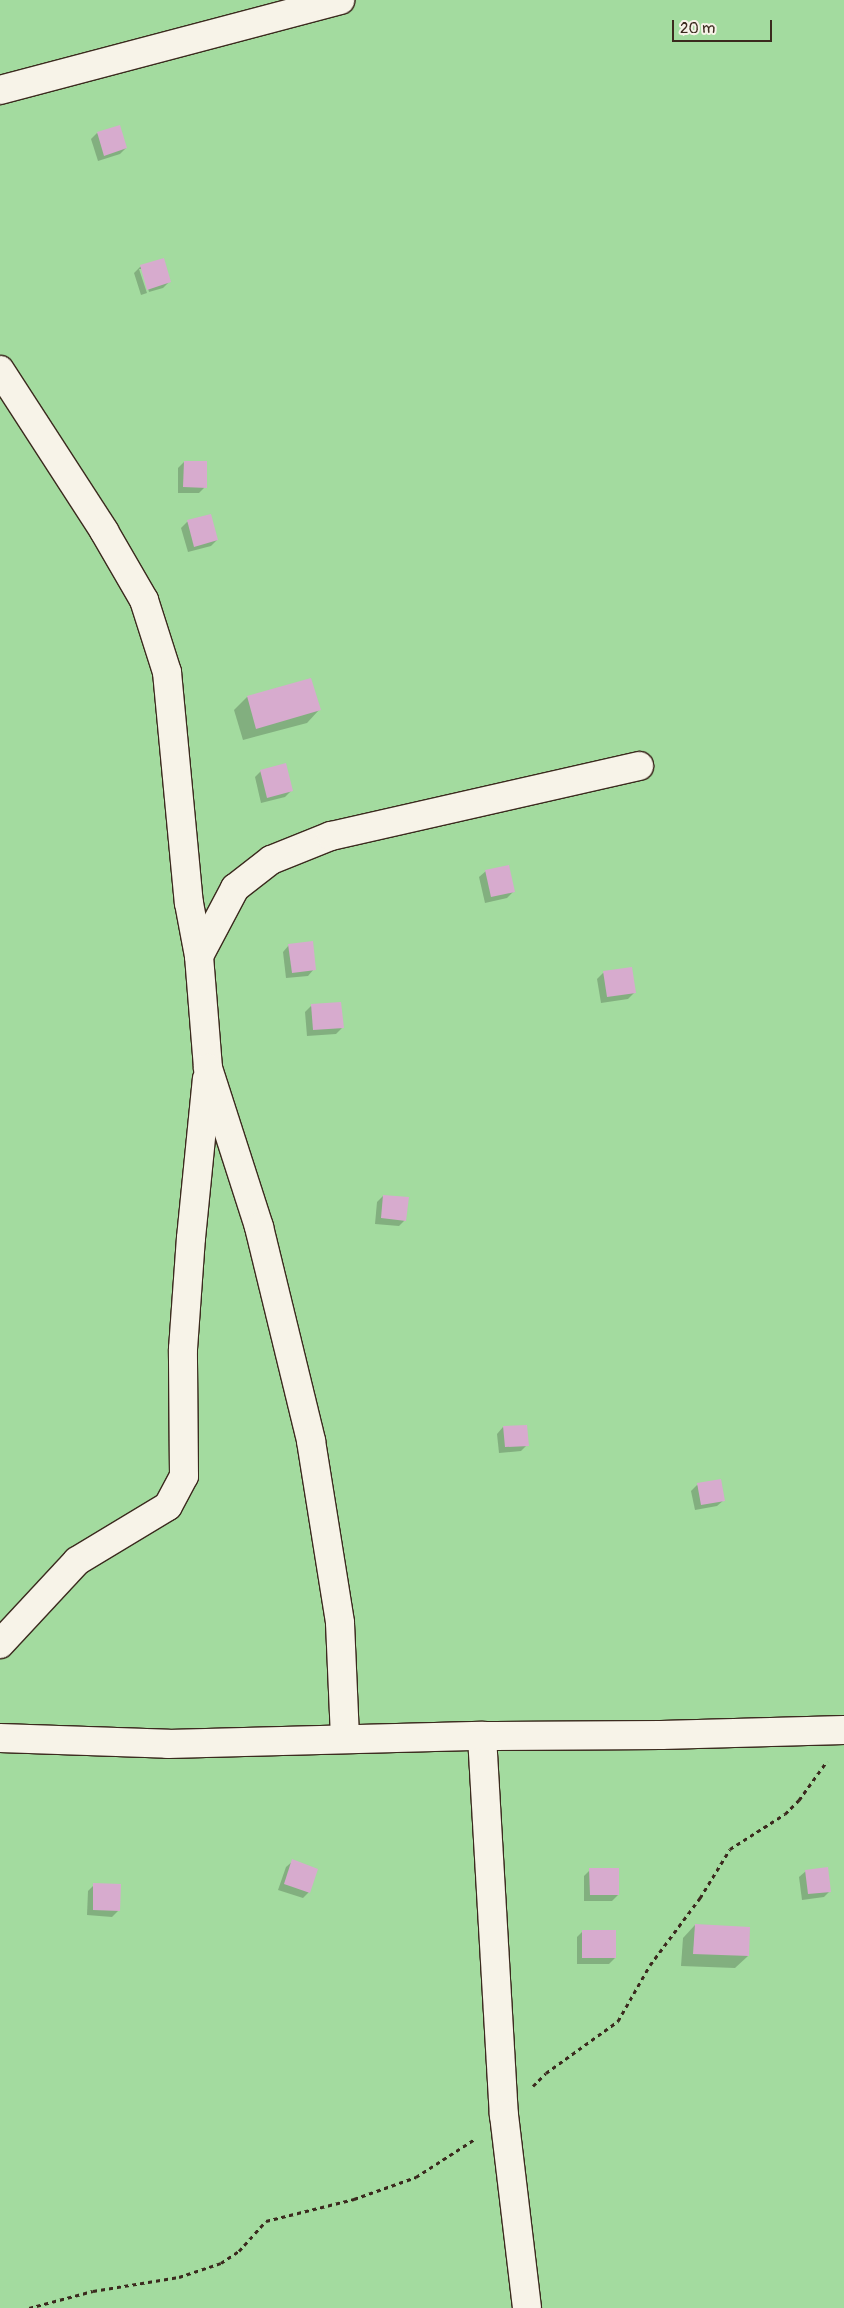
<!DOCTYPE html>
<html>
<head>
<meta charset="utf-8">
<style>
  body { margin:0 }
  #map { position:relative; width:844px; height:2308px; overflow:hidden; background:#f7f3e8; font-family:Pangolin,sans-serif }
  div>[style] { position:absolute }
  .green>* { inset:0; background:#a3db9f }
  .shadow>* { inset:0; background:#0003 }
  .building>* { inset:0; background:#d7abce }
  .path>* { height:3px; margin-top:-1.5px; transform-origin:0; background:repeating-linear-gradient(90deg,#3b2a1e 0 4px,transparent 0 8px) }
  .roads { filter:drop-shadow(1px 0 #3b2a1e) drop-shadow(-1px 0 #3b2a1e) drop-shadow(0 1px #3b2a1e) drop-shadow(0 -1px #3b2a1e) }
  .street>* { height:28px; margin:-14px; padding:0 14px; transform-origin:14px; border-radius:14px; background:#f7f3e8 }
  span { translate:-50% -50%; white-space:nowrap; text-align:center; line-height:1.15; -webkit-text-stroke:4px #f7f3e8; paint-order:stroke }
  .scale { position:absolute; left:672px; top:20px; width:100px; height:22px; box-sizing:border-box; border:2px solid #3b2a1e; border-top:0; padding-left:6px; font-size:15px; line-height:18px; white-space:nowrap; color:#3b2a1e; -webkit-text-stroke:4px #f7f3e8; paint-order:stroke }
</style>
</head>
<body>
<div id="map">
  <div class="green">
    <i style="clip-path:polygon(0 0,844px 0,844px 2308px,0 2308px)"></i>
  </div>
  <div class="shadow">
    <i style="clip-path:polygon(97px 133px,126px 148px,120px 154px,98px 161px,91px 139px)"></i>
    <i style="clip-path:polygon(163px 260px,169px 282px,163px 288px,149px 292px,142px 269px,139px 269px,147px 293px,141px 295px,134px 273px,140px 267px)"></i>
    <i style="clip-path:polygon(184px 462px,205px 487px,199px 493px,178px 493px,178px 468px)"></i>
    <i style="clip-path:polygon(210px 516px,217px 540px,211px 546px,188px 552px,181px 528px,187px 522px)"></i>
    <i style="clip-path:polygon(310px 679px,319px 710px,307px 723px,243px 740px,234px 710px,247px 697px)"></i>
    <i style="clip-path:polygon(261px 771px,291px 791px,285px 797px,261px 803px,255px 777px)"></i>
    <i style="clip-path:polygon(486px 871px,513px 892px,507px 898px,485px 903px,479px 877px)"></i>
    <i style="clip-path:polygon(289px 945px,314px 969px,308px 976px,286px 978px,283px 952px)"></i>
    <i style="clip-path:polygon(631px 969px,634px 993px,628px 999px,601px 1003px,597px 979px,603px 973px)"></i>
    <i style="clip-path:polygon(311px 1006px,342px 1028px,336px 1034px,307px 1036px,305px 1012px)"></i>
    <i style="clip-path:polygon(383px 1196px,405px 1220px,399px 1226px,375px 1224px,377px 1202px)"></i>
    <i style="clip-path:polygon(503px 1427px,527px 1445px,521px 1451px,499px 1453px,497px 1434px)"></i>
    <i style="clip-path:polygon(697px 1485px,724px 1500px,717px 1506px,695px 1510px,691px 1491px)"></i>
    <i style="clip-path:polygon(293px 1861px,309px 1892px,303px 1898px,278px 1890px,286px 1867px)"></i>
    <i style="clip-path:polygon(590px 1870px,618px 1895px,612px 1901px,584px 1901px,584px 1876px)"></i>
    <i style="clip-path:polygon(806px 1871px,830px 1891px,824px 1897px,802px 1900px,799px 1877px)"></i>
    <i style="clip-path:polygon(94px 1885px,119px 1910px,112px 1917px,87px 1915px,88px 1891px)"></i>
    <i style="clip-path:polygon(695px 1925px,748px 1956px,735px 1968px,681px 1966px,683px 1938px)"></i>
    <i style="clip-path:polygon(583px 1931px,615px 1958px,609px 1964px,577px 1964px,577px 1937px)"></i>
  </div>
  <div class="building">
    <i style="clip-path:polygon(120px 125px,127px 148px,104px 156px,97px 132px)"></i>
    <i style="clip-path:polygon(164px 258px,171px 282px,147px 290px,140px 265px)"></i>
    <i style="clip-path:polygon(184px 461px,207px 461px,207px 488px,183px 487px)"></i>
    <i style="clip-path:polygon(211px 514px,218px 540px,194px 547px,187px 520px)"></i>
    <i style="clip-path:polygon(311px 678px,321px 710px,256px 729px,247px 696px)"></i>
    <i style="clip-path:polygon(286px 763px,293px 791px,267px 798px,260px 770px)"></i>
    <i style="clip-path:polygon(509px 865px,515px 892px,491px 897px,485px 870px)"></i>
    <i style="clip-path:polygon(313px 941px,316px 970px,292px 973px,288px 944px)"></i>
    <i style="clip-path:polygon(632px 967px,636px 993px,607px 997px,603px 971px)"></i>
    <i style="clip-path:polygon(341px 1002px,344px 1028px,313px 1030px,311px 1004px)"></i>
    <i style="clip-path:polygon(383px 1195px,409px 1197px,406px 1221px,381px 1218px)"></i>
    <i style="clip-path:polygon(527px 1425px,529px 1446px,505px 1447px,503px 1426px)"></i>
    <i style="clip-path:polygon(721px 1479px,725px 1501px,701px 1505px,697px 1483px)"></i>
    <i style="clip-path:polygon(292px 1859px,318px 1869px,310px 1893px,284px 1884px)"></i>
    <i style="clip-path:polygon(828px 1867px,831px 1892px,808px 1894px,805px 1870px)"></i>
    <i style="clip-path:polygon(589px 1868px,619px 1868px,619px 1895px,590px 1895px)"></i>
    <i style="clip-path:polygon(93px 1883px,121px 1884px,120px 1911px,93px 1910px)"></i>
    <i style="clip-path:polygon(695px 1924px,750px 1927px,749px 1956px,693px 1954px)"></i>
    <i style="clip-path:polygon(582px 1930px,616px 1930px,616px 1958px,582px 1958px)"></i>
  </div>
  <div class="path">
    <i style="left:533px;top:2086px;width:18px;rotate:-45deg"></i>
    <i style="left:546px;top:2073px;width:89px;rotate:-35.8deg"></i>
    <i style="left:618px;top:2021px;width:64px;rotate:-60.3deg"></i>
    <i style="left:650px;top:1965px;width:84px;rotate:-53.3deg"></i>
    <i style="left:700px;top:1898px;width:57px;rotate:-58.5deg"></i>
    <i style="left:730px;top:1849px;width:65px;rotate:-32.5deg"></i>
    <i style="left:785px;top:1814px;width:20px;rotate:-45deg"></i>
    <i style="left:799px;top:1800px;width:48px;rotate:-54.3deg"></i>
    <i style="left:29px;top:2308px;width:66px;rotate:-14.9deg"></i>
    <i style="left:93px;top:2291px;width:87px;rotate:-9.2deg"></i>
    <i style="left:179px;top:2277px;width:44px;rotate:-18.4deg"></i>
    <i style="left:221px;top:2263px;width:22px;rotate:-34deg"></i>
    <i style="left:239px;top:2251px;width:40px;rotate:-48deg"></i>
    <i style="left:266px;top:2221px;width:91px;rotate:-14deg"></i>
    <i style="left:354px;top:2199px;width:66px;rotate:-19.5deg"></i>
    <i style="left:416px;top:2177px;width:70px;rotate:-32.8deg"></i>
  </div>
  <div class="roads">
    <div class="street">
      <i style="left:0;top:90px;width:352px;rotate:-14.8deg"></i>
      <i style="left:0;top:370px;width:192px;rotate:57.1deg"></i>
      <i style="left:104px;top:531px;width:80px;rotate:59.9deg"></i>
      <i style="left:144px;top:600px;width:76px;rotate:72.3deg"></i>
      <i style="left:167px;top:672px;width:232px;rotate:84.6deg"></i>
      <i style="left:189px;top:903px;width:54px;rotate:79.3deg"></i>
      <i style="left:199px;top:956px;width:112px;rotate:85.4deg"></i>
      <i style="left:208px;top:1068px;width:167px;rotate:72.2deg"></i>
      <i style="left:259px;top:1227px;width:220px;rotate:76.3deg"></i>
      <i style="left:311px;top:1441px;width:184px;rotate:80.9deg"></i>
      <i style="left:340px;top:1623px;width:116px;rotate:87.5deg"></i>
      <i style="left:199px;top:956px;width:77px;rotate:-62.1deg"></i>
      <i style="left:235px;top:888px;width:46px;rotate:-37.9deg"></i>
      <i style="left:271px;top:860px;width:65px;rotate:-21.8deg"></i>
      <i style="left:331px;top:836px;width:316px;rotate:-12.8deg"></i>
      <i style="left:0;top:1644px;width:113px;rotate:-47.1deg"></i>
      <i style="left:77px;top:1561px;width:106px;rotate:-31.1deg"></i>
      <i style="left:168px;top:1506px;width:34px;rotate:-62deg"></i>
      <i style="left:184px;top:1476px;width:127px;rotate:-90.5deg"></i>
      <i style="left:183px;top:1349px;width:111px;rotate:-85.9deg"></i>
      <i style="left:191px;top:1238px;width:160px;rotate:-84.3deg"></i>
      <i style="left:482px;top:1736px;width:380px;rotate:86.7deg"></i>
      <i style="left:504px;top:2115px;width:194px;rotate:83.2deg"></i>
      <i style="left:0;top:1738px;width:168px;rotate:2deg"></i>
      <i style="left:168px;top:1744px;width:314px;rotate:-1.5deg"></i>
      <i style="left:482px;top:1736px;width:179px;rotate:-0.3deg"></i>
      <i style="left:661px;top:1735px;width:183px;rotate:-1.6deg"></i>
    </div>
  </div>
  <div class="scale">20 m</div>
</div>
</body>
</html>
